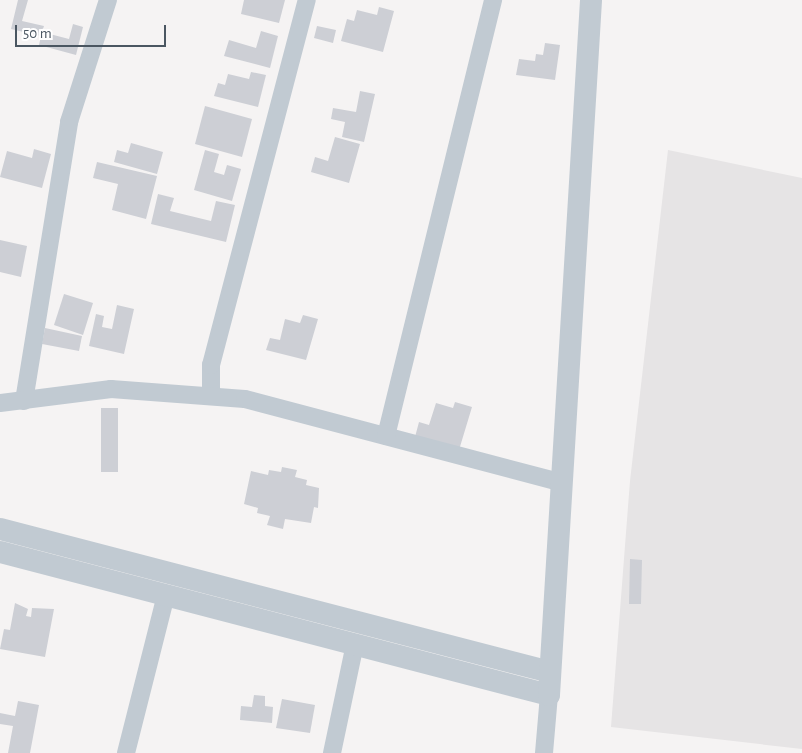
<!DOCTYPE html>
<html>
<head>
<meta charset="utf-8">
<style>
  body { margin:0 }
  #map { position:relative; width:802px; height:753px; overflow:hidden; background:#f5f3f3; font-family:"Alegreya Sans",sans-serif }
  div>[style] { position:absolute }
  .education>* { inset:0; background:#e6e4e5 }
  .building>* { inset:0; background:#cdcfd5 }
  .minor>* { height:18px; margin:-9px; padding:0 9px; transform-origin:9px; border-radius:9px; background:#c1cad2 }
  .tertiary>* { height:22px; margin:-11px; padding:0 11px; transform-origin:11px; border-radius:11px; background:#c1cad2 }
  span { translate:-50% -50%; white-space:nowrap; text-align:center; line-height:1.15; -webkit-text-stroke:4px #fff; paint-order:stroke }
  .scale { position:absolute; left:15px; top:25px; width:151px; height:22px; box-sizing:border-box; border:2px solid #4a5661; border-top:0; padding-left:6px; font-size:15px; line-height:18px; white-space:nowrap; color:#4a5661; -webkit-text-stroke:4px #fff; paint-order:stroke }
</style>
</head>
<body>
<div id="map">
  <div class="education">
    <i style="clip-path:polygon(668px 150px,802px 178px,802px 749px,611px 727px,630px 481px)"></i>
  </div>
  <div class="building">
    <i style="clip-path:polygon(18px 0,28px 0,22px 21px,44px 26px,42px 32px,69px 39px,73px 24px,83px 27px,76px 55px,39px 45px,41px 36px,11px 29px)"></i>
    <i style="clip-path:polygon(244px 0,285px 0,279px 23px,241px 14px)"></i>
    <i style="clip-path:polygon(379px 7px,394px 11px,383px 52px,341px 41px,347px 19px,354px 21px,357px 10px,377px 15px)"></i>
    <i style="clip-path:polygon(317px 26px,336px 30px,333px 43px,314px 38px)"></i>
    <i style="clip-path:polygon(261px 31px,278px 36px,270px 68px,224px 56px,229px 40px,256px 48px)"></i>
    <i style="clip-path:polygon(545px 43px,560px 45px,555px 80px,516px 75px,519px 59px,535px 61px,536px 54px,543px 55px)"></i>
    <i style="clip-path:polygon(251px 72px,266px 75px,258px 107px,214px 96px,218px 83px,225px 85px,228px 74px,249px 79px)"></i>
    <i style="clip-path:polygon(360px 91px,375px 94px,364px 142px,342px 137px,345px 122px,331px 119px,333px 108px,356px 112px)"></i>
    <i style="clip-path:polygon(205px 106px,252px 119px,242px 157px,195px 144px)"></i>
    <i style="clip-path:polygon(335px 137px,360px 144px,349px 183px,311px 172px,315px 157px,328px 161px)"></i>
    <i style="clip-path:polygon(131px 143px,163px 152px,157px 174px,114px 162px,117px 150px,128px 153px)"></i>
    <i style="clip-path:polygon(34px 149px,51px 154px,42px 188px,0 177px,7px 151px,32px 158px)"></i>
    <i style="clip-path:polygon(205px 150px,219px 154px,214px 172px,224px 175px,227px 165px,241px 169px,232px 201px,194px 190px)"></i>
    <i style="clip-path:polygon(97px 162px,157px 176px,146px 219px,112px 210px,118px 184px,93px 178px)"></i>
    <i style="clip-path:polygon(158px 194px,174px 198px,170px 211px,211px 221px,216px 201px,235px 205px,226px 242px,151px 224px)"></i>
    <i style="clip-path:polygon(0 240px,27px 246px,21px 277px,0 272px)"></i>
    <i style="clip-path:polygon(64px 294px,93px 303px,83px 335px,54px 325px)"></i>
    <i style="clip-path:polygon(117px 305px,134px 309px,124px 354px,89px 346px,96px 314px,104px 316px,102px 327px,112px 329px)"></i>
    <i style="clip-path:polygon(303px 315px,318px 319px,306px 360px,266px 350px,270px 338px,280px 340px,285px 319px,300px 323px)"></i>
    <i style="clip-path:polygon(45px 328px,82px 336px,79px 351px,42px 344px)"></i>
    <i style="clip-path:polygon(455px 402px,472px 407px,459px 450px,415px 437px,419px 422px,429px 425px,436px 403px,453px 408px)"></i>
    <i style="clip-path:polygon(101px 408px,118px 408px,118px 472px,101px 472px)"></i>
    <i style="clip-path:polygon(282px 467px,297px 470px,295px 477px,307px 480px,306px 485px,319px 488px,318px 508px,314px 507px,311px 523px,285px 519px,283px 529px,267px 525px,270px 516px,257px 513px,258px 508px,244px 504px,251px 471px,268px 475px,269px 470px,281px 472px)"></i>
    <i style="clip-path:polygon(630px 559px,642px 560px,641px 604px,629px 604px)"></i>
    <i style="clip-path:polygon(15px 603px,28px 609px,26px 616px,31px 617px,32px 608px,54px 609px,45px 657px,0 649px,4px 629px,10px 630px)"></i>
    <i style="clip-path:polygon(254px 695px,265px 696px,265px 706px,273px 707px,272px 723px,240px 720px,241px 706px,252px 707px)"></i>
    <i style="clip-path:polygon(282px 699px,315px 705px,310px 733px,276px 728px)"></i>
    <i style="clip-path:polygon(18px 701px,39px 705px,30px 753px,8px 753px,13px 726px,0 724px,0 713px,15px 716px)"></i>
  </div>
  <div class="minor">
    <i style="left:211px;top:396px;width:31px;rotate:-90deg"></i>
    <i style="left:211px;top:365px;width:377px;rotate:-75.3deg"></i>
    <i style="left:24px;top:401px;width:283px;rotate:-80.8deg"></i>
    <i style="left:69px;top:122px;width:128px;rotate:-72.3deg"></i>
    <i style="left:0;top:403px;width:112px;rotate:-7.2deg"></i>
    <i style="left:111px;top:389px;width:134px;rotate:4.3deg"></i>
    <i style="left:245px;top:399px;width:328px;rotate:14.8deg"></i>
    <i style="left:386px;top:436px;width:449px;rotate:-76.2deg"></i>
    <i style="left:126px;top:753px;width:163px;rotate:-75.8deg"></i>
    <i style="left:332px;top:753px;width:111px;rotate:-78.1deg"></i>
    <i style="left:544px;top:753px;width:58px;rotate:-85.1deg"></i>
  </div>
  <div class="tertiary">
    <i style="left:0;top:529px;width:568px;rotate:14.57deg"></i>
    <i style="left:0;top:552px;width:567px;rotate:14.6deg"></i>
    <i style="left:549px;top:695px;width:696px;rotate:-86.54deg"></i>
  </div>
  <div class="scale">50 m</div>
</div>
</body>
</html>
